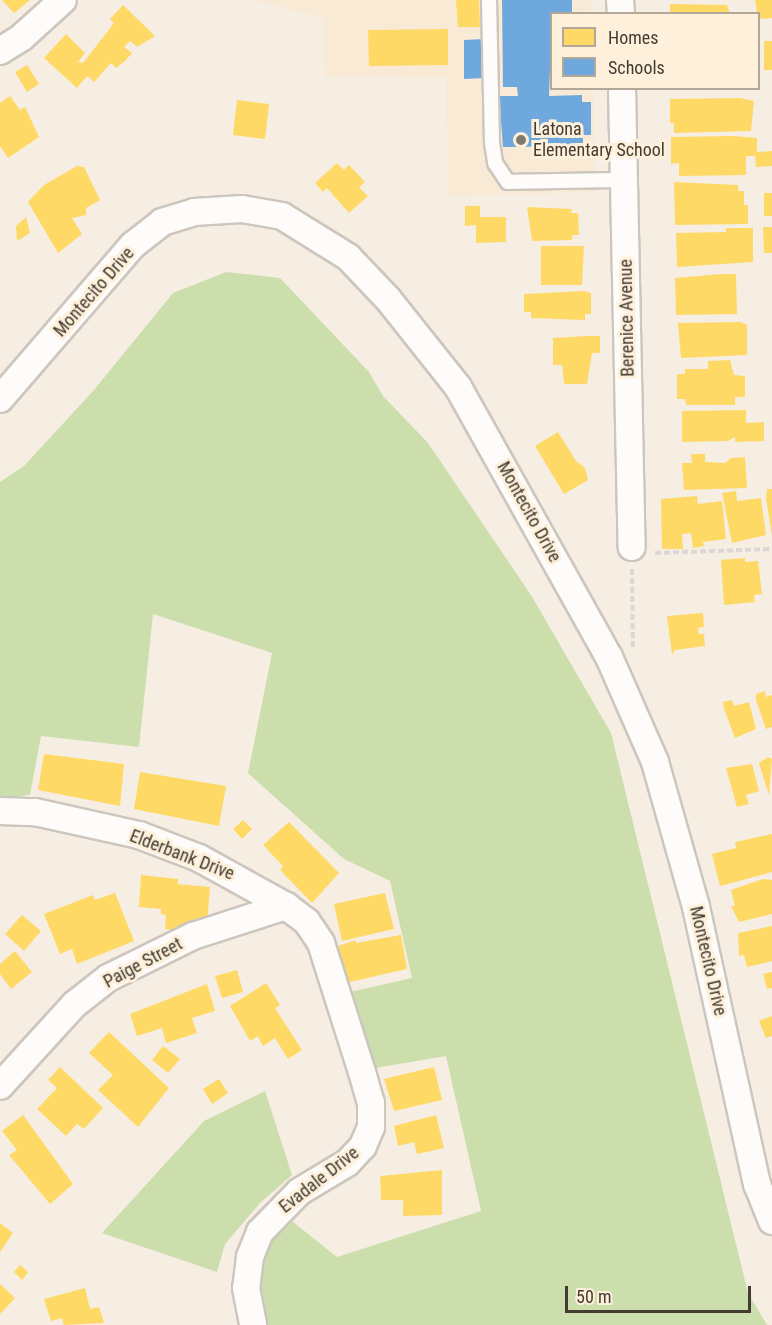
<!DOCTYPE html>
<html>
<head>
<meta charset="utf-8">
<style>
  body { margin:0 }
  #map { position:relative; width:772px; height:1325px; overflow:hidden; background:#f6eee2; font-family:"Roboto Condensed",sans-serif }
  div>[style] { position:absolute }
  .built>* { inset:0; background:#f8ead5 }
  .green>* { inset:0; background:#ccdeac }
  .homes>* { inset:0; background:#ffd966 }
  .schools>* { inset:0; background:#6fa8dc }
  .path>* { height:4px; margin-top:-2px; transform-origin:0; background:repeating-linear-gradient(90deg,#dad7d4 0 6px,transparent 0 9px) }
  .roads { filter:drop-shadow(2px 0 #ccc6bd) drop-shadow(-2px 0 #ccc6bd) drop-shadow(0 2px #ccc6bd) drop-shadow(0 -2px #ccc6bd) }
  .service>* { height:14px; margin:-7px; padding:0 7px; transform-origin:7px; border-radius:7px; background:#fefcfb }
  .minor>* { height:26px; margin:-13px; padding:0 13px; transform-origin:13px; border-radius:13px; background:#fefcfb }
  .dots>* { width:16px; height:16px; translate:-50% -50%; box-sizing:border-box; border:3px solid #fef0da; border-radius:50% }
  span { translate:-50% -50%; white-space:nowrap; text-align:center; line-height:1.15; -webkit-text-stroke:6px #fef0da; paint-order:stroke }
  .poi-label { font-size:18px; color:#423c33 }
  .left { translate:0 -50%; text-align:left }
  .street-label { font-size:18px; color:#423c33 }
  .legend { position:absolute; left:550px; top:12px; width:210px; height:78px; box-sizing:border-box; background:#fef0da; border:2px solid #b3a897; margin:0; padding:8px 10px; list-style:none; font-size:18px; color:#423c33 }
  .legend li { display:flex; align-items:center; gap:12px; height:30px }
  .legend b { width:30px; border:2px solid #b3a897 }
  .scale { position:absolute; left:565px; top:1286px; width:186px; height:27px; box-sizing:border-box; border:3px solid #423c33; border-top:0; padding-left:8px; font-size:18px; line-height:21px; white-space:nowrap; color:#423c33; -webkit-text-stroke:4px #fef0da; paint-order:stroke }
</style>
</head>
<body>
<div id="map">
  <div class="built">
    <i style="clip-path:polygon(254px 0,591px 0,591px 13px,552px 14px,552px 88px,593px 89px,596px 192px,448px 196px,446px 78px,325px 76px,323px 18px)"></i>
  </div>
  <div class="green">
    <i style="clip-path:polygon(226px 272px,280px 278px,369px 372px,383px 396px,428px 443px,531px 595px,611px 733px,748px 1293px,767px 1325px,265px 1325px,253px 1301px,257px 1259px,288px 1218px,337px 1257px,481px 1211px,446px 1056px,375px 1068px,341px 994px,412px 978px,390px 881px,344px 859px,248px 773px,272px 653px,153px 614px,139px 747px,41px 736px,30px 795px,0 798px,0 482px,24px 466px,94px 390px,173px 293px)"></i>
    <i style="clip-path:polygon(265px 1091px,292px 1175px,261px 1202px,225px 1244px,217px 1272px,102px 1233px,204px 1121px)"></i>
  </div>
  <div class="homes">
    <i style="clip-path:polygon(2px 0,30px 0,14px 13px)"></i>
    <i style="clip-path:polygon(456px 0,479px 0,480px 27px,458px 27px)"></i>
    <i style="clip-path:polygon(755px 0,772px 0,772px 18px,758px 19px)"></i>
    <i style="clip-path:polygon(670px 4px,727px 5px,730px 14px,670px 14px)"></i>
    <i style="clip-path:polygon(123px 5px,155px 36px,137px 47px,130px 41px,124px 47px,132px 53px,125px 61px,116px 68px,111px 63px,94px 82px,87px 76px,77px 88px,44px 58px,66px 34px,85px 53px,78px 62px,83px 63px,114px 23px,110px 19px)"></i>
    <i style="clip-path:polygon(448px 29px,448px 65px,369px 66px,368px 30px)"></i>
    <i style="clip-path:polygon(764px 41px,772px 41px,772px 70px,764px 70px)"></i>
    <i style="clip-path:polygon(27px 65px,39px 84px,27px 92px,15px 72px)"></i>
    <i style="clip-path:polygon(10px 96px,20px 110px,25px 107px,39px 137px,8px 158px,0 146px,0 103px)"></i>
    <i style="clip-path:polygon(740px 98px,754px 101px,751px 131px,674px 133px,674px 123px,670px 123px,670px 99px)"></i>
    <i style="clip-path:polygon(237px 100px,269px 104px,265px 139px,233px 135px)"></i>
    <i style="clip-path:polygon(733px 136px,757px 138px,757px 152px,772px 151px,772px 166px,756px 167px,755px 156px,746px 156px,746px 175px,679px 176px,679px 163px,671px 164px,671px 137px)"></i>
    <i style="clip-path:polygon(337px 163px,344px 170px,349px 165px,365px 182px,359px 187px,368px 196px,349px 213px,327px 188px,323px 192px,315px 183px)"></i>
    <i style="clip-path:polygon(77px 166px,84px 167px,100px 200px,86px 208px,86px 215px,72px 218px,82px 234px,58px 253px,28px 202px,44px 185px)"></i>
    <i style="clip-path:polygon(674px 182px,738px 185px,738px 191px,744px 191px,744px 205px,748px 205px,748px 224px,675px 225px)"></i>
    <i style="clip-path:polygon(764px 193px,772px 193px,772px 216px,764px 216px)"></i>
    <i style="clip-path:polygon(465px 206px,480px 206px,480px 217px,506px 217px,506px 242px,476px 243px,476px 225px,465px 226px)"></i>
    <i style="clip-path:polygon(527px 207px,572px 209px,571px 213px,578px 213px,579px 235px,572px 235px,572px 240px,532px 241px)"></i>
    <i style="clip-path:polygon(26px 217px,30px 233px,17px 241px,16px 226px)"></i>
    <i style="clip-path:polygon(763px 227px,772px 227px,772px 253px,764px 253px)"></i>
    <i style="clip-path:polygon(726px 228px,753px 228px,753px 262px,677px 267px,676px 233px,726px 232px)"></i>
    <i style="clip-path:polygon(541px 246px,584px 246px,582px 285px,541px 285px)"></i>
    <i style="clip-path:polygon(721px 274px,736px 274px,737px 314px,676px 315px,675px 278px)"></i>
    <i style="clip-path:polygon(584px 291px,591px 293px,591px 314px,585px 314px,585px 320px,531px 318px,531px 312px,524px 312px,524px 294px)"></i>
    <i style="clip-path:polygon(740px 322px,747px 325px,747px 355px,681px 358px,678px 323px)"></i>
    <i style="clip-path:polygon(586px 336px,600px 336px,600px 353px,592px 353px,587px 384px,564px 384px,562px 365px,553px 365px,553px 338px)"></i>
    <i style="clip-path:polygon(730px 360px,734px 375px,745px 376px,745px 397px,735px 397px,735px 405px,686px 405px,685px 399px,677px 399px,677px 374px,685px 374px,685px 369px,708px 369px,708px 361px)"></i>
    <i style="clip-path:polygon(746px 410px,746px 423px,764px 422px,764px 441px,735px 442px,735px 437px,728px 441px,682px 442px,682px 411px)"></i>
    <i style="clip-path:polygon(558px 432px,576px 461px,585px 468px,588px 480px,564px 494px,535px 446px)"></i>
    <i style="clip-path:polygon(691px 454px,705px 454px,705px 462px,725px 463px,731px 458px,745px 457px,747px 488px,684px 490px,682px 463px,692px 463px)"></i>
    <i style="clip-path:polygon(767px 489px,772px 489px,772px 536px,766px 498px)"></i>
    <i style="clip-path:polygon(736px 491px,737px 501px,761px 498px,766px 535px,732px 543px,722px 493px)"></i>
    <i style="clip-path:polygon(697px 496px,698px 504px,722px 501px,726px 539px,703px 542px,704px 546px,693px 548px,691px 533px,682px 534px,683px 549px,662px 549px,661px 499px)"></i>
    <i style="clip-path:polygon(745px 558px,745px 562px,758px 561px,762px 594px,754px 595px,755px 602px,724px 605px,721px 560px)"></i>
    <i style="clip-path:polygon(703px 613px,704px 627px,698px 628px,699px 634px,704px 634px,705px 646px,675px 650px,672px 655px,667px 616px)"></i>
    <i style="clip-path:polygon(765px 691px,766px 697px,772px 695px,772px 727px,766px 729px,756px 700px,756px 694px)"></i>
    <i style="clip-path:polygon(732px 700px,734px 706px,749px 702px,756px 729px,735px 738px,724px 709px,723px 702px)"></i>
    <i style="clip-path:polygon(44px 754px,124px 764px,120px 806px,38px 790px)"></i>
    <i style="clip-path:polygon(768px 757px,772px 759px,769px 795px,759px 763px)"></i>
    <i style="clip-path:polygon(752px 764px,759px 791px,746px 795px,749px 804px,737px 807px,726px 768px)"></i>
    <i style="clip-path:polygon(140px 772px,226px 786px,219px 826px,134px 809px)"></i>
    <i style="clip-path:polygon(243px 820px,252px 829px,242px 839px,233px 829px)"></i>
    <i style="clip-path:polygon(289px 822px,339px 873px,312px 903px,280px 870px,283px 866px,263px 845px)"></i>
    <i style="clip-path:polygon(772px 834px,772px 872px,720px 886px,712px 854px,736px 848px,735px 842px)"></i>
    <i style="clip-path:polygon(141px 875px,178px 879px,178px 884px,210px 887px,207px 925px,183px 931px,165px 929px,166px 915px,161px 914px,161px 909px,139px 907px)"></i>
    <i style="clip-path:polygon(763px 879px,772px 880px,772px 914px,739px 922px,731px 906px,735px 906px,731px 890px)"></i>
    <i style="clip-path:polygon(115px 893px,134px 941px,77px 964px,72px 949px,60px 954px,44px 914px,93px 895px,95px 900px)"></i>
    <i style="clip-path:polygon(385px 893px,394px 929px,342px 941px,334px 904px)"></i>
    <i style="clip-path:polygon(22px 915px,41px 931px,24px 951px,5px 934px)"></i>
    <i style="clip-path:polygon(772px 926px,772px 961px,747px 967px,744px 955px,739px 956px,738px 933px)"></i>
    <i style="clip-path:polygon(401px 935px,407px 969px,341px 984px,333px 948px,355px 940px,356px 943px)"></i>
    <i style="clip-path:polygon(15px 951px,32px 972px,11px 989px,0 974px,0 964px)"></i>
    <i style="clip-path:polygon(237px 970px,243px 992px,222px 998px,215px 976px)"></i>
    <i style="clip-path:polygon(772px 972px,772px 988px,767px 989px,763px 974px)"></i>
    <i style="clip-path:polygon(266px 983px,280px 1005px,275px 1008px,302px 1050px,288px 1059px,275px 1038px,263px 1046px,258px 1036px,250px 1041px,230px 1006px)"></i>
    <i style="clip-path:polygon(207px 984px,215px 1011px,192px 1018px,197px 1033px,166px 1043px,162px 1028px,137px 1036px,130px 1014px)"></i>
    <i style="clip-path:polygon(772px 1016px,772px 1036px,766px 1038px,759px 1021px)"></i>
    <i style="clip-path:polygon(109px 1032px,169px 1088px,138px 1127px,98px 1090px,113px 1075px,89px 1053px)"></i>
    <i style="clip-path:polygon(163px 1046px,180px 1059px,168px 1073px,152px 1060px)"></i>
    <i style="clip-path:polygon(60px 1067px,103px 1108px,84px 1129px,77px 1124px,66px 1136px,37px 1109px,57px 1088px,48px 1080px)"></i>
    <i style="clip-path:polygon(434px 1067px,442px 1100px,394px 1111px,384px 1079px)"></i>
    <i style="clip-path:polygon(219px 1079px,228px 1093px,212px 1104px,203px 1089px)"></i>
    <i style="clip-path:polygon(23px 1115px,73px 1184px,50px 1204px,9px 1155px,17px 1150px,2px 1131px)"></i>
    <i style="clip-path:polygon(436px 1115px,444px 1148px,417px 1154px,414px 1142px,398px 1146px,394px 1126px)"></i>
    <i style="clip-path:polygon(442px 1170px,442px 1215px,403px 1216px,403px 1200px,381px 1200px,380px 1176px)"></i>
    <i style="clip-path:polygon(0 1223px,13px 1233px,0 1252px)"></i>
    <i style="clip-path:polygon(20px 1265px,28px 1272px,22px 1280px,14px 1272px)"></i>
    <i style="clip-path:polygon(0 1284px,15px 1298px,0 1314px)"></i>
    <i style="clip-path:polygon(85px 1288px,90px 1309px,99px 1307px,104px 1323px,64px 1325px,62px 1318px,51px 1321px,44px 1299px)"></i>
  </div>
  <div class="schools">
    <i style="clip-path:polygon(502px 0,572px 0,572px 14px,552px 14px,549px 96px,582px 95px,582px 102px,591px 102px,591px 135px,583px 135px,583px 146px,503px 147px,499px 96px,518px 96px,517px 87px,503px 87px)"></i>
    <i style="clip-path:polygon(485px 39px,485px 78px,464px 79px,464px 40px)"></i>
  </div>
  <div class="path">
    <i style="left:655px;top:553px;width:117px;rotate:-2deg"></i>
    <i style="left:632px;top:569px;width:79px;rotate:89.3deg"></i>
  </div>
  <div class="roads">
    <div class="service">
      <i style="left:489px;top:0;width:143px;rotate:88.8deg"></i>
      <i style="left:492px;top:143px;width:20px;rotate:81deg"></i>
      <i style="left:495px;top:163px;width:23px;rotate:56deg"></i>
      <i style="left:508px;top:182px;width:116px;rotate:-1deg"></i>
    </div>
    <div class="minor">
      <i style="left:620px;top:0;width:14px;rotate:86deg"></i>
      <i style="left:0;top:51px;width:26px;rotate:-32deg"></i>
      <i style="left:22px;top:37px;width:55px;rotate:-42.1deg"></i>
      <i style="left:622px;top:88px;width:459px;rotate:88.8deg"></i>
      <i style="left:0;top:399px;width:203px;rotate:-49.2deg"></i>
      <i style="left:133px;top:245px;width:37px;rotate:-38deg"></i>
      <i style="left:162px;top:222px;width:34px;rotate:-17deg"></i>
      <i style="left:194px;top:212px;width:48px;rotate:-3.6deg"></i>
      <i style="left:242px;top:209px;width:41px;rotate:9.9deg"></i>
      <i style="left:282px;top:216px;width:78px;rotate:31.8deg"></i>
      <i style="left:348px;top:257px;width:58px;rotate:46.4deg"></i>
      <i style="left:388px;top:299px;width:112px;rotate:51.5deg"></i>
      <i style="left:458px;top:387px;width:309px;rotate:60.8deg"></i>
      <i style="left:609px;top:657px;width:115px;rotate:66.3deg"></i>
      <i style="left:655px;top:762px;width:151px;rotate:74.2deg"></i>
      <i style="left:696px;top:907px;width:284px;rotate:77.6deg"></i>
      <i style="left:757px;top:1184px;width:40px;rotate:68deg"></i>
      <i style="left:0;top:811px;width:35px;rotate:2deg"></i>
      <i style="left:35px;top:812px;width:107px;rotate:12.5deg"></i>
      <i style="left:139px;top:835px;width:64px;rotate:21deg"></i>
      <i style="left:199px;top:858px;width:99px;rotate:28.9deg"></i>
      <i style="left:286px;top:906px;width:26px;rotate:37deg"></i>
      <i style="left:307px;top:922px;width:25px;rotate:56deg"></i>
      <i style="left:321px;top:943px;width:135px;rotate:72.4deg"></i>
      <i style="left:362px;top:1072px;width:32px;rotate:74deg"></i>
      <i style="left:371px;top:1103px;width:24px;rotate:90deg"></i>
      <i style="left:371px;top:1127px;width:21px;rotate:113deg"></i>
      <i style="left:363px;top:1146px;width:23px;rotate:133deg"></i>
      <i style="left:347px;top:1163px;width:56px;rotate:148.9deg"></i>
      <i style="left:299px;top:1192px;width:56px;rotate:134.3deg"></i>
      <i style="left:260px;top:1232px;width:27px;rotate:112deg"></i>
      <i style="left:250px;top:1257px;width:31px;rotate:97deg"></i>
      <i style="left:246px;top:1288px;width:38px;rotate:79deg"></i>
      <i style="left:0;top:1086px;width:111px;rotate:-47.6deg"></i>
      <i style="left:75px;top:1004px;width:42px;rotate:-38.2deg"></i>
      <i style="left:108px;top:978px;width:95px;rotate:-26.3deg"></i>
      <i style="left:193px;top:936px;width:98px;rotate:-17.9deg"></i>
    </div>
  </div>
  <div class="dots">
    <i style="left:521px;top:140px;background:#817a70"></i>
  </div>
  <div class="poi-label">
    <span class="left" style="left:533px;top:140px">Latona<br>Elementary School</span>
  </div>
  <div class="street-label">
    <span style="left:94px;top:292px;rotate:-49deg">Montecito Drive</span>
    <span style="left:627px;top:318px;rotate:-91deg">Berenice Avenue</span>
    <span style="left:529px;top:512px;rotate:61deg">Montecito Drive</span>
    <span style="left:182px;top:855px;rotate:21deg">Elderbank Drive</span>
    <span style="left:708px;top:961px;rotate:77deg">Montecito Drive</span>
    <span style="left:143px;top:963px;rotate:-28deg">Paige Street</span>
    <span style="left:319px;top:1180px;rotate:-38deg">Evadale Drive</span>
  </div>
  <ul class="legend">
  <li><b style="height:16px;background:#ffd966"></b>Homes</li>
  <li><b style="height:16px;background:#6fa8dc"></b>Schools</li>
  </ul>
  <div class="scale">50 m</div>
</div>
</body>
</html>
